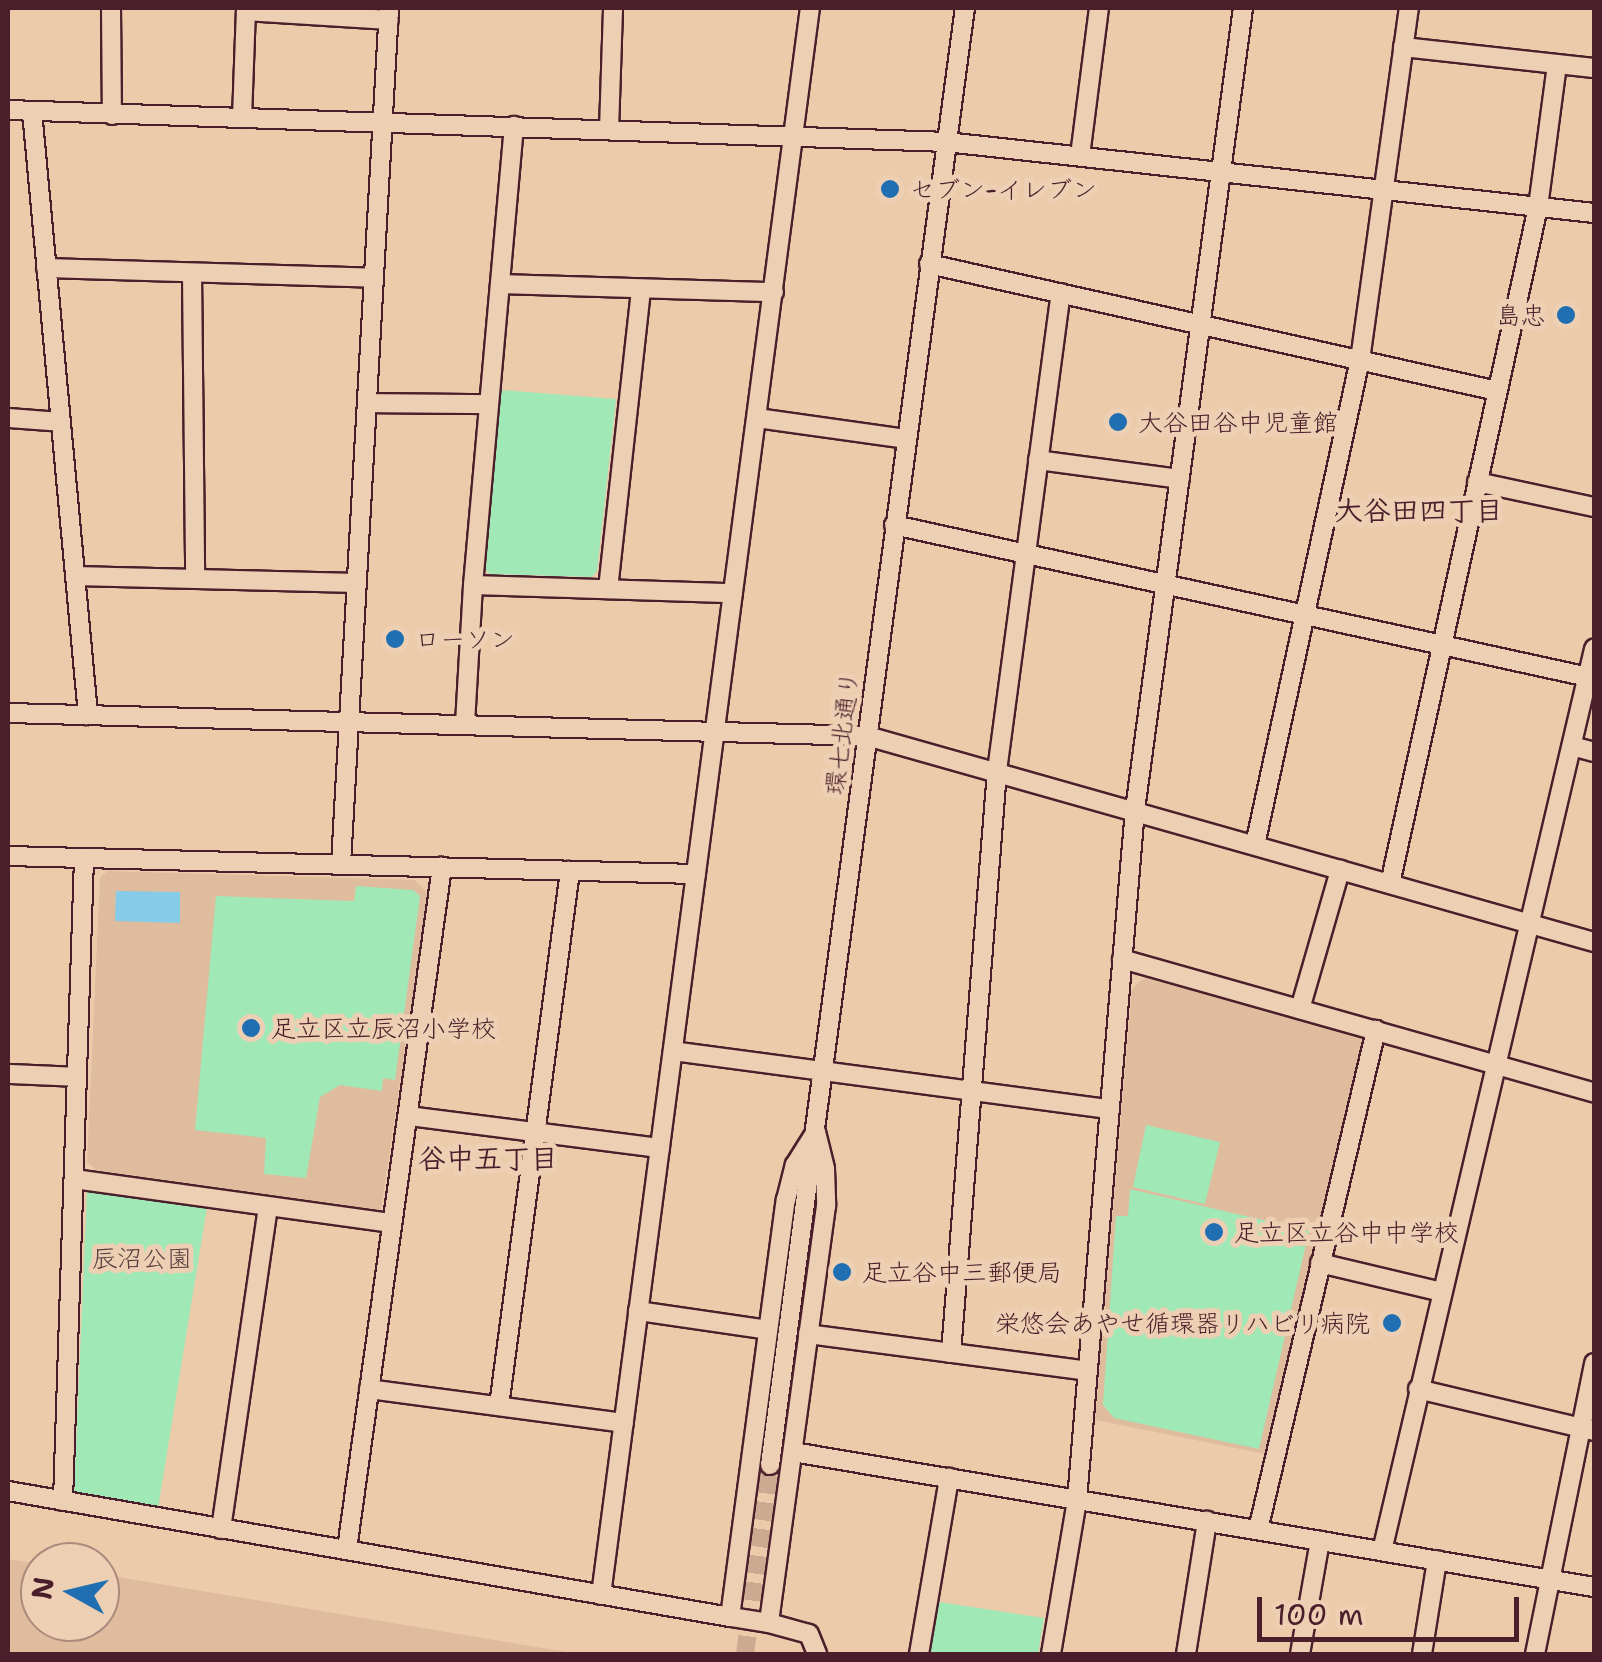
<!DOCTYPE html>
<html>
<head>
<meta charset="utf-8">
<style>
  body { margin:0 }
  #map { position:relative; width:1602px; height:1662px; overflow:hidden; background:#eccbab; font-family:"Shantell Sans","Klee One",sans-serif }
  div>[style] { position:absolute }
  .built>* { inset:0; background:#dfbc9d }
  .green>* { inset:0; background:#a0e8b6 }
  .water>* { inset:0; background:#86cbe8 }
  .minor-tunnel>* { height:18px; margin-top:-9px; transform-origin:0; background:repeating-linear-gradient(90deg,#cca991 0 18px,transparent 0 27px) }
  .roads { filter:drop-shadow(2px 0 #4a1f2b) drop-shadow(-2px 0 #4a1f2b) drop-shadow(0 2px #4a1f2b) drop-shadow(0 -2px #4a1f2b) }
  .minor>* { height:18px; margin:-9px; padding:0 9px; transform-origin:9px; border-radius:9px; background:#edd0b3 }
  .dots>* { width:28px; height:28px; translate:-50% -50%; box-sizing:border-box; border:5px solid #edd0b3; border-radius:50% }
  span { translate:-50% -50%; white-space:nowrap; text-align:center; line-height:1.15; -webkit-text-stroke:10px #edd0b3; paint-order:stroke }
  .poi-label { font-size:25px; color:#4a1f2b }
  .left { translate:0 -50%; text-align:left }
  .right { translate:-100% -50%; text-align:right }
  .street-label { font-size:25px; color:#4a1f2b }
  .park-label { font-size:25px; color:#573d40 }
  .neighbourhood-label { font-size:28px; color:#4a1f2b; font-weight:700 }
  .frame { position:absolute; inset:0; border:10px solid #4a1f2b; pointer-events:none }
  .north { position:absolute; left:20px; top:1542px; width:100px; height:100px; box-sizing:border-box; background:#edd0b3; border:2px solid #ac897d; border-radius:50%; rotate:278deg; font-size:28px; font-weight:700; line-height:40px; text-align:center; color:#4a1f2b }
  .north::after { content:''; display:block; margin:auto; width:35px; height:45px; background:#1f6fb2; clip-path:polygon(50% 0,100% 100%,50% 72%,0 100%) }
  .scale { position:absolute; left:1257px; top:1597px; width:262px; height:45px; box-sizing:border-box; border:5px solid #4a1f2b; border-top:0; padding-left:12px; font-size:30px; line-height:35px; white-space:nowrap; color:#4a1f2b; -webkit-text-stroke:8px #edd0b3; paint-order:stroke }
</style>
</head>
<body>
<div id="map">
  <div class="built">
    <i style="clip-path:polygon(108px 871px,415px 880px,428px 894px,381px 1210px,96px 1170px,87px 1162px,100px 877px)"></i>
    <i style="clip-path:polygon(1144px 978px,1358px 1034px,1362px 1043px,1265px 1454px,1095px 1420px,1132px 989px)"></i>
    <i style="clip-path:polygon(8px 1559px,40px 1564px,40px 1622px,100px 1622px,100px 1574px,578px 1654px,8px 1654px)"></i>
  </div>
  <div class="green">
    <i style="clip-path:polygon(500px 390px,616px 399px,597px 571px,592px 577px,490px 574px,485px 570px)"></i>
    <i style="clip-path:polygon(356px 886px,413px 890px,420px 896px,395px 1080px,383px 1078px,382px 1091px,340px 1085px,320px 1097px,306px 1178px,264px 1174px,266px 1138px,195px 1130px,216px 896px,354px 901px)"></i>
    <i style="clip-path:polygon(1146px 1125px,1220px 1142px,1205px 1204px,1133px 1187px)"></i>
    <i style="clip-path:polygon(1130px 1189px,1309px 1231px,1259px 1449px,1114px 1418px,1103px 1405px,1116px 1216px,1128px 1216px)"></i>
    <i style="clip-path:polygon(87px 1192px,207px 1207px,158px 1508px,74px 1493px)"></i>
    <i style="clip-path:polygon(939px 1602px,1044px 1618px,1038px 1654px,930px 1654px)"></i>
  </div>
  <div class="water">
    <i style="clip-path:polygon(116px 891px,180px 892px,180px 923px,115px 921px)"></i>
  </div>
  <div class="minor-tunnel">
    <i style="left:745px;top:1654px;width:191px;rotate:-82.5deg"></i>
  </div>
  <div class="roads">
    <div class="minor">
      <i style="left:111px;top:8px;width:107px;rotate:89.5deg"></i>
      <i style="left:246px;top:11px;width:143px;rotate:3.6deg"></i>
      <i style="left:1403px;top:47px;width:192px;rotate:6.3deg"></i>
      <i style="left:8px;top:110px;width:939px;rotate:1.95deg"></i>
      <i style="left:946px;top:142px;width:652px;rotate:6.25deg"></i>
      <i style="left:32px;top:111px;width:607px;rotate:84.7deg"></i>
      <i style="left:242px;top:118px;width:110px;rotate:-87.9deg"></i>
      <i style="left:609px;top:130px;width:122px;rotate:-88.1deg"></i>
      <i style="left:1080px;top:156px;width:149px;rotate:-82.7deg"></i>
      <i style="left:929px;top:264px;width:582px;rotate:12.6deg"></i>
      <i style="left:46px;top:268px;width:328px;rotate:1.7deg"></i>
      <i style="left:192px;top:273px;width:306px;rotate:89.4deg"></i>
      <i style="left:500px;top:284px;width:274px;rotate:1.7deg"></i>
      <i style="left:367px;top:403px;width:122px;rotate:0.5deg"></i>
      <i style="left:8px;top:418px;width:53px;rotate:4.3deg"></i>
      <i style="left:757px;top:418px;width:150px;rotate:8deg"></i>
      <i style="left:1038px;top:460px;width:143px;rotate:7.6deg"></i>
      <i style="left:1477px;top:482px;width:120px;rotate:12.1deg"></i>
      <i style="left:894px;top:525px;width:710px;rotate:12.35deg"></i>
      <i style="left:75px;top:576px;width:282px;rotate:1.4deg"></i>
      <i style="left:473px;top:585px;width:260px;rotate:1.8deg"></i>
      <i style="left:608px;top:589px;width:302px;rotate:-83.7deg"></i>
      <i style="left:8px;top:713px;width:859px;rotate:1.53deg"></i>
      <i style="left:867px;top:736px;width:756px;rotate:15.82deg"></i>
      <i style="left:465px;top:724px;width:139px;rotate:-86.7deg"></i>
      <i style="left:473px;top:585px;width:461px;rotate:-84.9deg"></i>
      <i style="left:1572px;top:746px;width:23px;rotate:15deg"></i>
      <i style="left:1255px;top:845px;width:496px;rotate:-77.8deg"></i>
      <i style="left:1360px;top:360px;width:355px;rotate:-82.1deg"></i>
      <i style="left:8px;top:856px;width:688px;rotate:1.5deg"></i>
      <i style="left:341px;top:864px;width:857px;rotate:-86.79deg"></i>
      <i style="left:1390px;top:884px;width:693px;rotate:-77.67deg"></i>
      <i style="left:1538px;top:207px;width:144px;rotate:-82.4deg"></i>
      <i style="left:1122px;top:959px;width:491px;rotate:15.8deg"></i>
      <i style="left:1300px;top:1009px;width:145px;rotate:-73.9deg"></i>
      <i style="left:673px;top:1051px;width:440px;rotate:7.6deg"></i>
      <i style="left:8px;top:1074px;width:68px;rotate:2.5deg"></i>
      <i style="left:409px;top:1116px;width:253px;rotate:7.3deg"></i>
      <i style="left:816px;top:1132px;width:38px;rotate:76deg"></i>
      <i style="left:825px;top:1169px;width:37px;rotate:88deg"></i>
      <i style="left:826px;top:1206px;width:421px;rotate:97.8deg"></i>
      <i style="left:769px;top:1623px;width:39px;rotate:-171deg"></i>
      <i style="left:730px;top:1617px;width:421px;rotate:-82.4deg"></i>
      <i style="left:786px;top:1200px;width:36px;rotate:-76deg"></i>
      <i style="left:795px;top:1165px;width:39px;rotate:-58deg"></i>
      <i style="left:74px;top:1179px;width:321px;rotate:7.9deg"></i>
      <i style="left:1320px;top:1263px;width:125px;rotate:13.4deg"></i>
      <i style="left:638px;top:1311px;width:131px;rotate:8.3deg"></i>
      <i style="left:808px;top:1334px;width:282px;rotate:7.5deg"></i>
      <i style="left:951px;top:1353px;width:584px;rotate:-85.48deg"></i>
      <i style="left:997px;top:771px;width:482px;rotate:-82.4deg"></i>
      <i style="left:369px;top:1389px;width:257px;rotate:7.6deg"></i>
      <i style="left:1418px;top:1389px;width:181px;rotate:13.4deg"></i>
      <i style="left:499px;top:1406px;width:540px;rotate:-82.44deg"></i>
      <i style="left:793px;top:1452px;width:812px;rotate:9.57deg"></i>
      <i style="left:770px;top:1465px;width:1470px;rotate:-82.38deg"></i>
      <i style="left:8px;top:1491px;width:733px;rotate:9.9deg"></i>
      <i style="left:63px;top:1501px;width:643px;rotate:-88.13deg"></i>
      <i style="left:221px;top:1529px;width:325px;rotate:-81.7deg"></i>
      <i style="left:1258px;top:1530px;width:514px;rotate:-76.72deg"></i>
      <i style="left:347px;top:1549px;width:689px;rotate:-82.07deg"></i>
      <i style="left:1382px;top:1551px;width:927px;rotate:-76.77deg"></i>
      <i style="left:601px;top:1595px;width:1601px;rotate:-82.5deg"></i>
      <i style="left:769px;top:1623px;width:41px;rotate:15.4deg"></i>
      <i style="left:809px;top:1634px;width:22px;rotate:68deg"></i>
      <i style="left:919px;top:1654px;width:179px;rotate:-80.3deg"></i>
      <i style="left:1051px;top:1654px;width:156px;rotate:-80.4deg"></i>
      <i style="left:1077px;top:1500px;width:692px;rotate:-85.2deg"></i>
      <i style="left:1135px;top:810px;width:809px;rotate:-82.33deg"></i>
      <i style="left:1186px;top:1654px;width:135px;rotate:-81deg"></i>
      <i style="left:1300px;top:1654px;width:115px;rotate:-80deg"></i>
      <i style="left:1422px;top:1654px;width:95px;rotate:-80.9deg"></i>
      <i style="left:1535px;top:1654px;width:297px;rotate:-78.5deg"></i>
    </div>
  </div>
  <div class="dots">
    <i style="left:890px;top:189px;background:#1f6fb2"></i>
    <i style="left:1566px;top:315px;background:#1f6fb2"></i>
    <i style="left:1118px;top:422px;background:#1f6fb2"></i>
    <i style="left:395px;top:639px;background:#1f6fb2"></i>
    <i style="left:251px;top:1028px;background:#1f6fb2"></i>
    <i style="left:1214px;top:1232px;background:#1f6fb2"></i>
    <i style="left:842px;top:1272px;background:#1f6fb2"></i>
    <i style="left:1392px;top:1323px;background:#1f6fb2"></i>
  </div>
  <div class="poi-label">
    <span class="left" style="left:910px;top:189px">セブン-イレブン</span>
    <span class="right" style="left:1546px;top:315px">島忠</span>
    <span class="left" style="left:1138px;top:422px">大谷田谷中児童館</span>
    <span class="left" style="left:415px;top:639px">ローソン</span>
    <span class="left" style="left:271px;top:1028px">足立区立辰沼小学校</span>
    <span class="left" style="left:1234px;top:1232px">足立区立谷中中学校</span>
    <span class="left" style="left:862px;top:1272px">足立谷中三郵便局</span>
    <span class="right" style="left:1370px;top:1323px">栄悠会あやせ循環器リハビリ病院</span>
  </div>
  <div class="street-label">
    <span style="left:842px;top:733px;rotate:-83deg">環七北通り</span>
  </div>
  <div class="park-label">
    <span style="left:142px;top:1258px">辰沼公園</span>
  </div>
  <div class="neighbourhood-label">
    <span style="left:1419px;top:510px">大谷田四丁目</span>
    <span style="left:488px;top:1158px">谷中五丁目</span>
  </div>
  <div class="frame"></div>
  <div class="north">N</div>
  <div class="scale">100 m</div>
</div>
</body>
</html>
